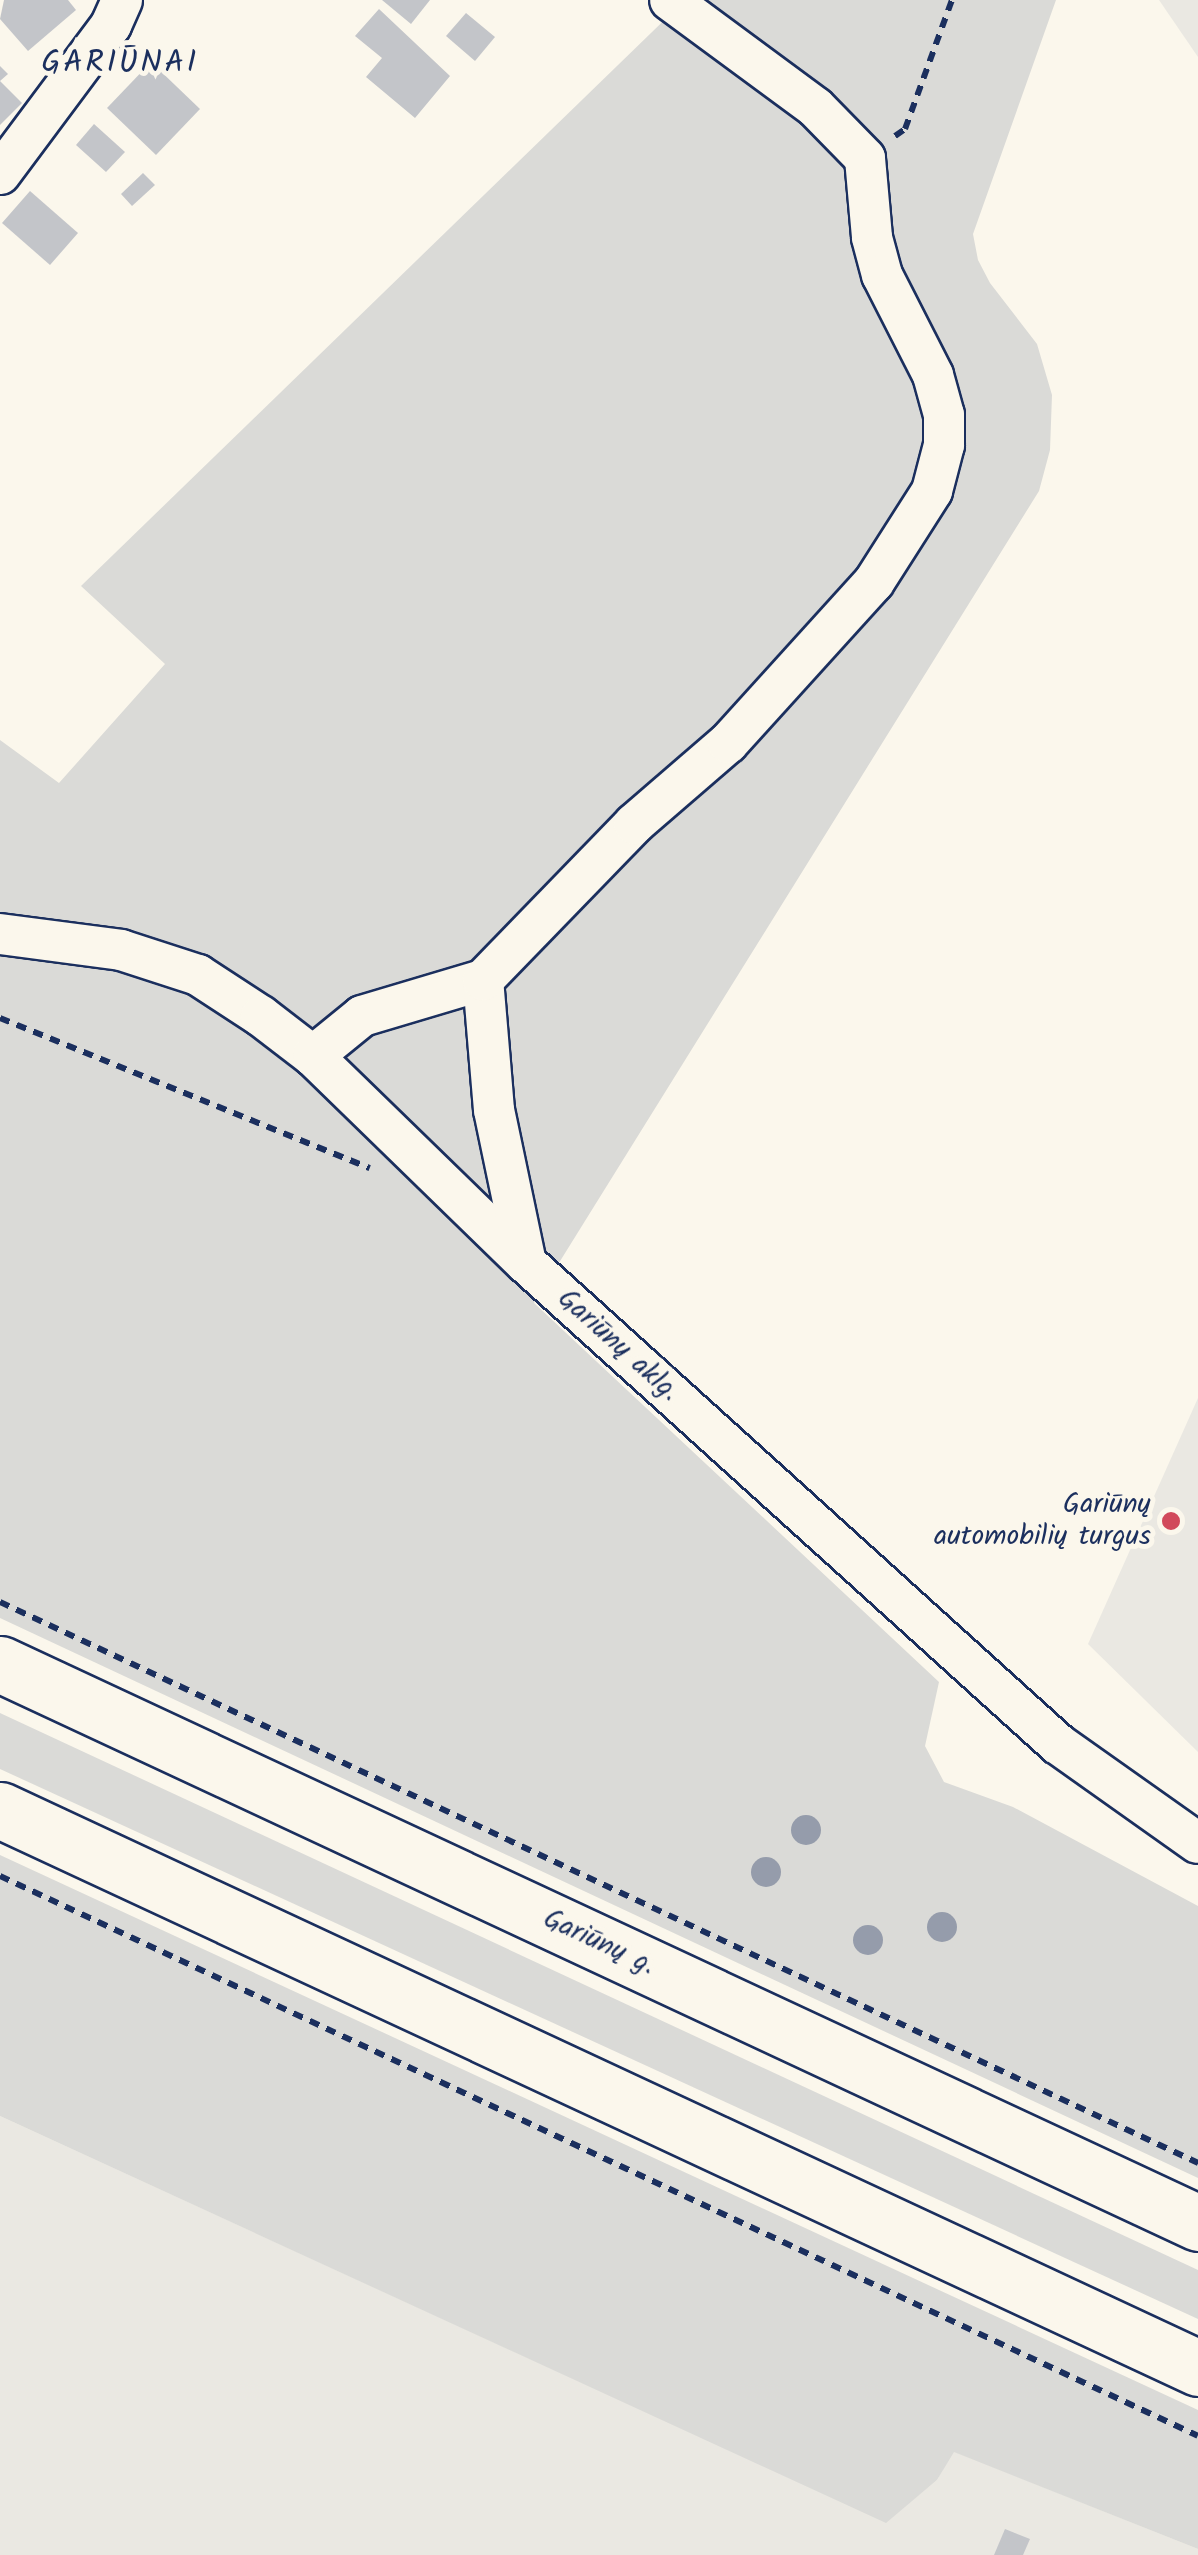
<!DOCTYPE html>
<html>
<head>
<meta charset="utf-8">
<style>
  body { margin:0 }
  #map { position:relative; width:1198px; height:2555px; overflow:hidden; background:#fbf7ec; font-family:Kalam,sans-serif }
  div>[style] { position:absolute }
  .built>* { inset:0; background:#eae8e2 }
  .green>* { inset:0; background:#dadad7 }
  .building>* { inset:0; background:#c3c5c9 }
  .path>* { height:6px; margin-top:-3px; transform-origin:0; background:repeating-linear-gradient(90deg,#1b2f5e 0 10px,transparent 0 18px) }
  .roads { filter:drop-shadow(2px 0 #1b2f5e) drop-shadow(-2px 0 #1b2f5e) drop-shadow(0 2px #1b2f5e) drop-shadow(0 -2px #1b2f5e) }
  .street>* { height:40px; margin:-20px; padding:0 20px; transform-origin:20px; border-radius:20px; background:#fbf7ec }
  .highway>* { height:55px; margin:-27.5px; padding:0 27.5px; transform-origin:27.5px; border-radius:27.5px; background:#fbf7ec }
  .trees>* { width:30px; height:30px; margin:-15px; border-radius:50%; background:#959cab }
  .dots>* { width:28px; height:28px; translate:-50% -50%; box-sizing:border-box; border:5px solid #fbf7ec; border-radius:50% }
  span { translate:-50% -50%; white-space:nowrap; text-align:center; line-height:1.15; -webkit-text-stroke:10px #fbf7ec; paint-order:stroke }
  .street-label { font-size:28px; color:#1b2f5e }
  .poi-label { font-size:28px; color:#1b2f5e }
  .right { translate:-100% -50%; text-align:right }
  .quarter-label { font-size:32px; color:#1b2f5e; letter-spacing:2.5px }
</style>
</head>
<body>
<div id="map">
  <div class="built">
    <i style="clip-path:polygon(1159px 0,1198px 0,1198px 57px)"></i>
    <i style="clip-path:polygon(1198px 1398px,1198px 1752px,1088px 1644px)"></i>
    <i style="clip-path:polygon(0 2116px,886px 2522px,937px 2480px,953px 2451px,1198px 2549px,1198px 2555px,0 2555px)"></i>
  </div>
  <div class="green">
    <i style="clip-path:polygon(685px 0,1056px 0,973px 234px,978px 260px,990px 283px,1037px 344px,1052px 395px,1050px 450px,1039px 491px,534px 1303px,939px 1682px,925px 1746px,944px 1782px,1013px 1807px,1198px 1906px,1198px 2178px,0 1618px,0 740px,59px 783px,165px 664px,81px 586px)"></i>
    <i style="clip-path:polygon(0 1713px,1198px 2270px,1198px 2319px,0 1769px)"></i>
    <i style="clip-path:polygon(0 1855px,1198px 2410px,1198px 2549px,954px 2452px,937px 2480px,886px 2523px,0 2116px)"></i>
  </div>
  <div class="building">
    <i style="clip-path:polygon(4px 0,68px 0,76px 10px,28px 51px,0 19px)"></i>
    <i style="clip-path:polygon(382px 0,430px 0,411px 24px)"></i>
    <i style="clip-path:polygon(379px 9px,450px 76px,415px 118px,366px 77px,382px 58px,355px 36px)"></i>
    <i style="clip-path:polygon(466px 13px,495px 37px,475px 61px,446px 36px)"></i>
    <i style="clip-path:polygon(151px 62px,200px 109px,156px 155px,107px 108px)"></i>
    <i style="clip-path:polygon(0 66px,8px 74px,0 81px,22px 103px,0 125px)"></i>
    <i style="clip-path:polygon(94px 124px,125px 152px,106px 172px,76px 145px)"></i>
    <i style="clip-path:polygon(143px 173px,155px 185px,132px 206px,121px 194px)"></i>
    <i style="clip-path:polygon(30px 191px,78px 233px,50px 265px,2px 223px)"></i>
    <i style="clip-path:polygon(1005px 2529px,1030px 2539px,1023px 2555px,994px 2555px)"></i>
  </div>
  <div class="path">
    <i style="left:895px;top:136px;width:12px;rotate:-35deg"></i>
    <i style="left:905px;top:129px;width:137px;rotate:-70deg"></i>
    <i style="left:0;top:1018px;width:399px;rotate:22.1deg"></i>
    <i style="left:0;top:1602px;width:1323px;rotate:25.09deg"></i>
    <i style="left:0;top:1876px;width:1322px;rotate:25.05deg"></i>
  </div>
  <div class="roads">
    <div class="street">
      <i style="left:0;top:174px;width:186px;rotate:-53.3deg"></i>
      <i style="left:111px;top:25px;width:27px;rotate:-66deg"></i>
      <i style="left:0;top:934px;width:122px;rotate:7.5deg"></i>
      <i style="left:121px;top:950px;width:81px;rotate:18deg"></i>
      <i style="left:198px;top:975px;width:75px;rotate:33.1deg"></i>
      <i style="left:261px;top:1016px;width:66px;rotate:37.6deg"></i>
      <i style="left:313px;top:1056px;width:297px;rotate:44.2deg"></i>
      <i style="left:526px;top:1263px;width:717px;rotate:42.12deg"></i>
      <i style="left:1058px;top:1744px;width:171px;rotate:35.3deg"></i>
      <i style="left:313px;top:1056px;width:63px;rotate:-39.2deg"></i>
      <i style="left:362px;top:1016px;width:126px;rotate:-16.6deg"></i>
      <i style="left:526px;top:1263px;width:156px;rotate:-101.8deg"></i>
      <i style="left:494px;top:1110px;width:130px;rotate:-94.8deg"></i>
      <i style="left:483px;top:980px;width:217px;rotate:-45.9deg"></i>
      <i style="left:634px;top:824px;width:124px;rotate:-40.8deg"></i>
      <i style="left:728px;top:743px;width:217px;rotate:-47.8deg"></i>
      <i style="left:874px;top:582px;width:108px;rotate:-57.5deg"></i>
      <i style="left:932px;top:491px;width:48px;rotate:-75.4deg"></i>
      <i style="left:944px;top:445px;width:30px;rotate:-90deg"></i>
      <i style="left:944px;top:415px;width:41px;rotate:-105.4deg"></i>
      <i style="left:933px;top:375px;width:112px;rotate:-117deg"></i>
      <i style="left:882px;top:275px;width:39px;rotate:-105deg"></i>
      <i style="left:872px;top:237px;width:79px;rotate:-95.1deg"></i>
      <i style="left:865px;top:158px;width:71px;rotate:-134.4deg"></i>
      <i style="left:815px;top:107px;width:180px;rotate:-143.6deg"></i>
    </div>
    <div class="highway">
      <i style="left:0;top:1664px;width:1322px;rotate:25.01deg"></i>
      <i style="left:0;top:1810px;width:1322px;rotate:24.97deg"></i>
    </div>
  </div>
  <div class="trees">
    <i style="left:806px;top:1830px"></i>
    <i style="left:766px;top:1872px"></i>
    <i style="left:942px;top:1927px"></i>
    <i style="left:868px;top:1940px"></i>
  </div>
  <div class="dots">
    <i style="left:1171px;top:1521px;background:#d1495b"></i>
  </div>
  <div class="street-label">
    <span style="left:618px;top:1346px;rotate:42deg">Gariūnų aklg.</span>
    <span style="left:599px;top:1943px;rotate:25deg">Gariūnų g.</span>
  </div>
  <div class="poi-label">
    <span class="right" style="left:1151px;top:1521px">Gariūnų<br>automobilių turgus</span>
  </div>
  <div class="quarter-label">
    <span style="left:120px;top:64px">GARIŪNAI</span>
  </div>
</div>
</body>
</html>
